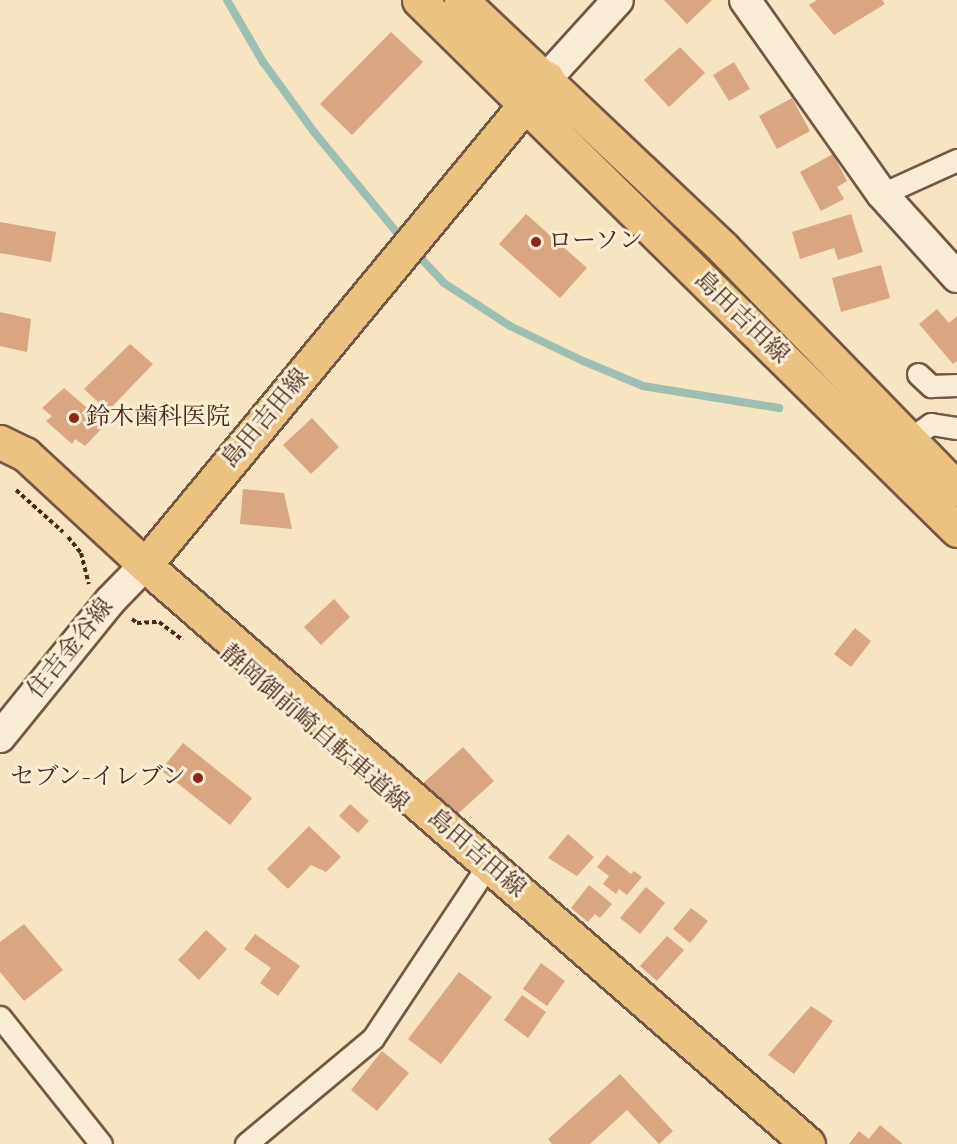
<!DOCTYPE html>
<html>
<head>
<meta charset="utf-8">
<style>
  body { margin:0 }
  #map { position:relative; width:957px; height:1144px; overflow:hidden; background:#f7e4c0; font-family:"Libre Bodoni","Noto Serif JP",serif }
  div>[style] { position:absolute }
  .stream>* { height:8px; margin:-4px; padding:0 4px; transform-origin:4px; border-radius:4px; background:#9dbeb3 }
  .building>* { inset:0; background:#d9a67f }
  .path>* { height:4px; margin-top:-2px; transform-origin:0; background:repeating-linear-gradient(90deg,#48281b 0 4.5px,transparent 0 7.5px) }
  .roads { filter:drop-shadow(2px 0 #745744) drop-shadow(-2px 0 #745744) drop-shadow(0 2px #745744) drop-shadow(0 -2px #745744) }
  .street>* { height:21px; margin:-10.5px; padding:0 10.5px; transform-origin:10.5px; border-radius:10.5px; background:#faedd6 }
  .secondary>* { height:30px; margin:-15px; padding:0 15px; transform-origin:15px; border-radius:15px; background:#faedd6 }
  .primary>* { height:33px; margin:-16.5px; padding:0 16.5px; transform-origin:16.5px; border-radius:16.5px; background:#ecc280 }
  .dots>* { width:16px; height:16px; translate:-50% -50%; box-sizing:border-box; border:3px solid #faedd6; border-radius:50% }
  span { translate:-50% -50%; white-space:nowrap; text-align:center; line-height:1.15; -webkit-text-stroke:6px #faedd6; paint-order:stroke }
  .poi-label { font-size:24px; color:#48281b }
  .left { translate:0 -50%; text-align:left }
  .right { translate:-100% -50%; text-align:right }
  .street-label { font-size:24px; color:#48281b }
</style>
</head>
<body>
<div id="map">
  <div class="stream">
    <i style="left:227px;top:0;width:72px;rotate:59.9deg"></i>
    <i style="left:263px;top:62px;width:87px;rotate:53.9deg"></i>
    <i style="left:314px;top:132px;width:140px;rotate:50.5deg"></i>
    <i style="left:414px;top:251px;width:44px;rotate:46.8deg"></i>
    <i style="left:444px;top:283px;width:79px;rotate:33.1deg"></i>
    <i style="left:510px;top:326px;width:81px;rotate:25.6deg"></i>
    <i style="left:583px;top:361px;width:65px;rotate:22.6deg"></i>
    <i style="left:643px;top:386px;width:138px;rotate:9.2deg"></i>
  </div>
  <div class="building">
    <i style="clip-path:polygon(664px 0,712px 0,687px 24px)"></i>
    <i style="clip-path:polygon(817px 0,882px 0,885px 4px,834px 35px,809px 5px)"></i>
    <i style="clip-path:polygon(391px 32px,423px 62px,352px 135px,320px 104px)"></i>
    <i style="clip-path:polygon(680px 47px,705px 73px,669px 107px,644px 80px)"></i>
    <i style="clip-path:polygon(734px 62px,750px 89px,729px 101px,713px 75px)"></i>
    <i style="clip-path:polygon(792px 98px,810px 131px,777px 149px,759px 116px)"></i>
    <i style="clip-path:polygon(833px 154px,847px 181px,837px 187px,844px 199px,821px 211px,800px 172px)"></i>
    <i style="clip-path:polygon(526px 214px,587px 268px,560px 298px,499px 244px)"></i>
    <i style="clip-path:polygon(851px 214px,863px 252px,838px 260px,834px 248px,800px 259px,792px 232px)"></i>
    <i style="clip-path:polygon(0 222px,56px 232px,51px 262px,0 253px)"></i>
    <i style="clip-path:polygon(881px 265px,890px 298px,841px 312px,832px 278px)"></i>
    <i style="clip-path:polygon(937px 309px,949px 323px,957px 316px,957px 361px,953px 364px,919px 324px)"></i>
    <i style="clip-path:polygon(0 312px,31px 319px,27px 352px,0 346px)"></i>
    <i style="clip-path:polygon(130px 344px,153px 364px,108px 411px,84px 389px)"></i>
    <i style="clip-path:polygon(64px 388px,106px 424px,85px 446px,75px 439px,72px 444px,46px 421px,52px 416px,42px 408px)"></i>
    <i style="clip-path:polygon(312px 418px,339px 447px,311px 474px,283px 445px)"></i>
    <i style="clip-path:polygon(243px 489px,284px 493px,292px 529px,240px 524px)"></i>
    <i style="clip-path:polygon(334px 599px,350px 617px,321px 645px,304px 627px)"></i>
    <i style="clip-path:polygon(855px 628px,871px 641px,851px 667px,834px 654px)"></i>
    <i style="clip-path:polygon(183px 743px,252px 798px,230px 825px,161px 770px)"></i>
    <i style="clip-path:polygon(463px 747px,494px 781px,451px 820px,420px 786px)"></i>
    <i style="clip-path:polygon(350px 804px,369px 821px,358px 833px,339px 816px)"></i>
    <i style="clip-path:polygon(309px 826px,341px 857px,326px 872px,311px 865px,288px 889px,267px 869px)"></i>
    <i style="clip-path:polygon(568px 834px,594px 857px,577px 876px,548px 858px)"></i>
    <i style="clip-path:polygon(607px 855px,631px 874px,634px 871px,642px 877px,627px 895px,619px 889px,616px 894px,603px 884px,609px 876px,597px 867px)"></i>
    <i style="clip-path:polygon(589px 885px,612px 904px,600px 918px,595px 914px,588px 922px,571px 908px)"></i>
    <i style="clip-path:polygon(646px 887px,665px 903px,640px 934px,620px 918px)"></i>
    <i style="clip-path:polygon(691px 908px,708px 921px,690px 943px,673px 929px)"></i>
    <i style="clip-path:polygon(24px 924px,63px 970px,24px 1001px,0 972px,0 942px)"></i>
    <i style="clip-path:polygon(206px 930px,227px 949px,199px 980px,178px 960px)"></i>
    <i style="clip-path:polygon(255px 934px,300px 966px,278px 996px,260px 983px,271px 968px,244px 949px)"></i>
    <i style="clip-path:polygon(667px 936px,684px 950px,657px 981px,640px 966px)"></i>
    <i style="clip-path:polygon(541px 963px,565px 981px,547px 1006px,523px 989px)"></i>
    <i style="clip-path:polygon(459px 972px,492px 997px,441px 1064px,408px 1039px)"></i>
    <i style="clip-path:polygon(522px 995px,546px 1012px,528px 1038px,504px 1020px)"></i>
    <i style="clip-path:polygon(811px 1006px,833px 1021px,794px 1074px,768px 1055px)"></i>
    <i style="clip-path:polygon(382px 1051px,409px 1073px,377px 1111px,351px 1090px)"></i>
    <i style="clip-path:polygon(620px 1074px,673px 1131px,659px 1144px,627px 1110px,590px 1144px,552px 1144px,548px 1139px)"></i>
    <i style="clip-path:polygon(880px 1125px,903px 1144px,849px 1144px,859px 1131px,869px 1139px)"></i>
  </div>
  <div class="path">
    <i style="left:16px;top:490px;width:63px;rotate:41.8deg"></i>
    <i style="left:68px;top:537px;width:21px;rotate:51deg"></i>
    <i style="left:81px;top:553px;width:32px;rotate:76deg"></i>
    <i style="left:132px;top:619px;width:6px;rotate:39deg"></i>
    <i style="left:137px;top:623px;width:22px;rotate:-3deg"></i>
    <i style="left:159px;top:622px;width:30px;rotate:37deg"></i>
  </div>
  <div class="roads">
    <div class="street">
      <i style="left:882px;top:194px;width:82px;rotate:-24.4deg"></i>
      <i style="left:918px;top:374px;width:18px;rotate:43deg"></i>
      <i style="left:931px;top:386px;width:26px;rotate:-2deg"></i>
      <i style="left:908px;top:440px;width:28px;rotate:-35deg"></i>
      <i style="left:931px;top:424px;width:26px;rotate:9deg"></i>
      <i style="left:0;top:1017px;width:162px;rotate:51.5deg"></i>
      <i style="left:246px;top:1144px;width:165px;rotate:-39.8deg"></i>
      <i style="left:373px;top:1038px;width:208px;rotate:-56.4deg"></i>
    </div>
    <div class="secondary">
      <i style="left:745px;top:0;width:237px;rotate:54.8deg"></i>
      <i style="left:882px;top:194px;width:112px;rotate:47.9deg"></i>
      <i style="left:547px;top:78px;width:105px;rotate:-47.7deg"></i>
      <i style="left:0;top:737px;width:175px;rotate:-51deg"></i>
      <i style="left:110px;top:601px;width:50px;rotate:-45.8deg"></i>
    </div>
    <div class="primary">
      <i style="left:419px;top:0;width:755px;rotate:44.57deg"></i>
      <i style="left:461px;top:0;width:361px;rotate:43.4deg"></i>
      <i style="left:723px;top:248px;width:336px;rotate:45.8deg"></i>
      <i style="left:547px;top:78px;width:631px;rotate:129.54deg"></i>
      <i style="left:145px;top:565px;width:880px;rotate:41.13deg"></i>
      <i style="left:0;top:442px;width:28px;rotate:26deg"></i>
      <i style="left:25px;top:454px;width:163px;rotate:42.8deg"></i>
    </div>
  </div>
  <div class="dots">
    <i style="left:536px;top:242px;background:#8f2418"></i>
    <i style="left:74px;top:418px;background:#8f2418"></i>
    <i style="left:198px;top:778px;background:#8f2418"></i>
  </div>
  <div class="poi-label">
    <span class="left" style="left:548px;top:242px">ローソン</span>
    <span class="left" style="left:86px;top:418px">鈴木歯科医院</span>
    <span class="right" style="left:186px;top:778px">セブン-イレブン</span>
  </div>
  <div class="street-label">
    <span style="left:741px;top:318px;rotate:44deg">島田吉田線</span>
    <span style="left:266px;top:419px;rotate:-50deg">島田吉田線</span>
    <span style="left:71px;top:649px;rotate:-51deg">住吉金谷線</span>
    <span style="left:314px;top:729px;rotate:41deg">静岡御前崎自転車道線</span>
    <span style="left:476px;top:854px;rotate:41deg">島田吉田線</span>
  </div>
</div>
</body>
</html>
